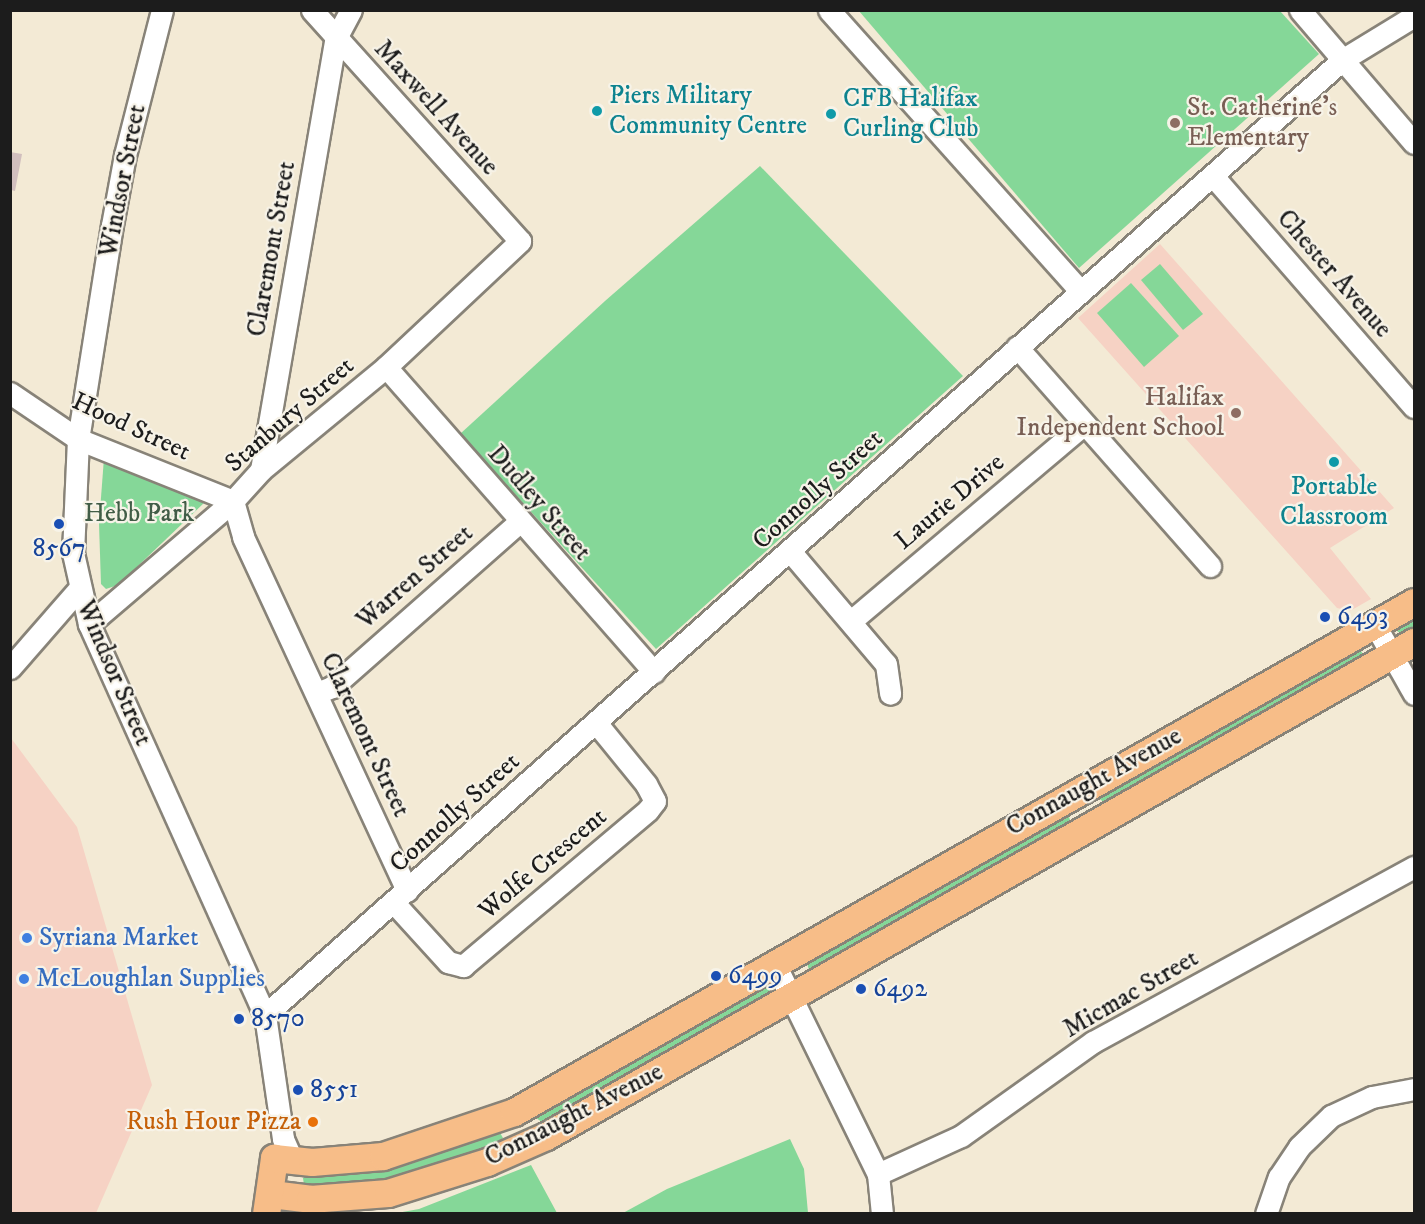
<!DOCTYPE html>
<html>
<head>
<meta charset="utf-8">
<style>
  body { margin:0 }
  #map { position:relative; width:1425px; height:1224px; overflow:hidden; background:#f3ead5; font-family:"IM FELL DW Pica",serif }
  div>[style] { position:absolute }
  .built>* { inset:0; background:#f6d2c4 }
  .industrial>* { inset:0; background:#d1bfbe }
  .green>* { inset:0; background:#85d798 }
  .roads { filter:drop-shadow(2px 0 #888378) drop-shadow(-2px 0 #888378) drop-shadow(0 2px #888378) drop-shadow(0 -2px #888378) }
  .minor>* { height:21px; margin:-10.5px; padding:0 10.5px; transform-origin:10.5px; border-radius:10.5px; background:#fff }
  .major>* { height:27px; margin:-13.5px; padding:0 13.5px; transform-origin:13.5px; border-radius:13.5px; background:#f7bd88 }
  .dots>* { width:16px; height:16px; translate:-50% -50%; box-sizing:border-box; border:3px solid #f7f3e8; border-radius:50% }
  span { translate:-50% -50%; white-space:nowrap; text-align:center; line-height:1.15; -webkit-text-stroke:4.5px #f7f3e8; paint-order:stroke }
  .culture-label { font-size:26px; color:#0d838f }
  .left { translate:0 -50%; text-align:left }
  .street-label { font-size:26px; color:#1c1c1c }
  .education-label { font-size:26px; color:#785e54 }
  .right { translate:-100% -50%; text-align:right }
  .park-label { font-size:26px; color:#415d47 }
  .transit-label { font-size:26px; color:#164399 }
  .shop-label { font-size:26px; color:#366cbe }
  .food-label { font-size:26px; color:#c56008 }
  .frame { position:absolute; inset:0; border:12px solid #1c1c1c; pointer-events:none }
</style>
</head>
<body>
<div id="map">
  <div class="built">
    <i style="clip-path:polygon(1160px 244px,1394px 508px,1330px 548px,1371px 599px,1350px 611px,1337px 608px,1078px 318px)"></i>
    <i style="clip-path:polygon(11px 738px,77px 827px,152px 1085px,96px 1213px,11px 1213px)"></i>
  </div>
  <div class="industrial">
    <i style="clip-path:polygon(10px 152px,22px 154px,15px 191px,11px 190px)"></i>
  </div>
  <div class="green">
    <i style="clip-path:polygon(859px 11px,1280px 11px,1319px 54px,1079px 268px)"></i>
    <i style="clip-path:polygon(760px 166px,963px 376px,656px 649px,460px 434px,605px 301px)"></i>
    <i style="clip-path:polygon(1160px 264px,1203px 314px,1183px 330px,1141px 280px)"></i>
    <i style="clip-path:polygon(1131px 283px,1179px 336px,1144px 367px,1097px 313px)"></i>
    <i style="clip-path:polygon(104px 458px,205px 502px,118px 585px,106px 589px,101px 584px,99px 524px)"></i>
    <i style="clip-path:polygon(1414px 610px,1414px 628px,1404px 634px,1398px 632px,1395px 627px)"></i>
    <i style="clip-path:polygon(1357px 644px,1364px 656px,1106px 804px,1096px 796px)"></i>
    <i style="clip-path:polygon(1067px 811px,1071px 823px,814px 972px,809px 970px,806px 960px)"></i>
    <i style="clip-path:polygon(765px 984px,771px 989px,767px 999px,542px 1122px,533px 1116px)"></i>
    <i style="clip-path:polygon(498px 1129px,503px 1138px,495px 1146px,403px 1175px,365px 1182px,304px 1185px,303px 1178px,309px 1174px)"></i>
    <i style="clip-path:polygon(790px 1139px,804px 1169px,808px 1213px,623px 1213px,667px 1189px)"></i>
    <i style="clip-path:polygon(531px 1165px,557px 1213px,397px 1213px,419px 1209px)"></i>
  </div>
  <div class="roads">
    <div class="minor">
      <i style="left:162px;top:10px;width:150px;rotate:104.3deg"></i>
      <i style="left:125px;top:155px;width:71px;rotate:100.5deg"></i>
      <i style="left:112px;top:225px;width:217px;rotate:99deg"></i>
      <i style="left:78px;top:439px;width:114px;rotate:92.5deg"></i>
      <i style="left:73px;top:553px;width:73px;rotate:77.3deg"></i>
      <i style="left:89px;top:624px;width:429px;rotate:65.8deg"></i>
      <i style="left:265px;top:1015px;width:125px;rotate:81.7deg"></i>
      <i style="left:283px;top:1139px;width:24px;rotate:66deg"></i>
      <i style="left:829px;top:10px;width:378px;rotate:48.2deg"></i>
      <i style="left:1300px;top:10px;width:175px;rotate:49.4deg"></i>
      <i style="left:1213px;top:176px;width:306px;rotate:49deg"></i>
      <i style="left:1017px;top:347px;width:292px;rotate:48.6deg"></i>
      <i style="left:386px;top:367px;width:406px;rotate:48.7deg"></i>
      <i style="left:10px;top:393px;width:82px;rotate:34.1deg"></i>
      <i style="left:78px;top:439px;width:167px;rotate:21.8deg"></i>
      <i style="left:261px;top:470px;width:438px;rotate:-80.2deg"></i>
      <i style="left:336px;top:38px;width:32px;rotate:-62deg"></i>
      <i style="left:233px;top:501px;width:37px;rotate:74deg"></i>
      <i style="left:243px;top:537px;width:390px;rotate:65.1deg"></i>
      <i style="left:790px;top:551px;width:148px;rotate:49.7deg"></i>
      <i style="left:886px;top:664px;width:30px;rotate:82deg"></i>
      <i style="left:851px;top:621px;width:305px;rotate:-40.2deg"></i>
      <i style="left:89px;top:624px;width:189px;rotate:-40.5deg"></i>
      <i style="left:233px;top:501px;width:42px;rotate:-47.9deg"></i>
      <i style="left:261px;top:470px;width:162px;rotate:-39.5deg"></i>
      <i style="left:386px;top:367px;width:184px;rotate:-43.2deg"></i>
      <i style="left:520px;top:241px;width:311px;rotate:-132deg"></i>
      <i style="left:1375px;top:625px;width:79px;rotate:60.5deg"></i>
      <i style="left:10px;top:668px;width:105px;rotate:-48.9deg"></i>
      <i style="left:317px;top:693px;width:16px;rotate:-22deg"></i>
      <i style="left:332px;top:687px;width:249px;rotate:-41.4deg"></i>
      <i style="left:395px;top:904px;width:79px;rotate:47.6deg"></i>
      <i style="left:448px;top:962px;width:16px;rotate:15deg"></i>
      <i style="left:463px;top:966px;width:242px;rotate:-40.1deg"></i>
      <i style="left:648px;top:810px;width:11px;rotate:-52deg"></i>
      <i style="left:655px;top:801px;width:19px;rotate:-118deg"></i>
      <i style="left:646px;top:784px;width:77px;rotate:-129.2deg"></i>
      <i style="left:775px;top:964px;width:234px;rotate:63.9deg"></i>
      <i style="left:878px;top:1174px;width:40px;rotate:84.3deg"></i>
      <i style="left:265px;top:1015px;width:1439px;rotate:-41.56deg"></i>
      <i style="left:1342px;top:60px;width:84px;rotate:-31.4deg"></i>
      <i style="left:878px;top:1174px;width:91px;rotate:-24.6deg"></i>
      <i style="left:961px;top:1136px;width:162px;rotate:-35.5deg"></i>
      <i style="left:1093px;top:1042px;width:366px;rotate:-28.6deg"></i>
      <i style="left:1266px;top:1214px;width:39px;rotate:-71deg"></i>
      <i style="left:1279px;top:1177px;width:36px;rotate:-56deg"></i>
      <i style="left:1299px;top:1147px;width:45px;rotate:-44.1deg"></i>
      <i style="left:1331px;top:1116px;width:45px;rotate:-24.9deg"></i>
      <i style="left:1372px;top:1097px;width:43px;rotate:-10.8deg"></i>
    </div>
    <div class="major">
      <i style="left:271px;top:1194px;width:39px;rotate:7deg"></i>
      <i style="left:310px;top:1199px;width:78px;rotate:-4.4deg"></i>
      <i style="left:388px;top:1193px;width:104px;rotate:-17.4deg"></i>
      <i style="left:487px;top:1162px;width:64px;rotate:-23.8deg"></i>
      <i style="left:546px;top:1136px;width:999px;rotate:-29.65deg"></i>
      <i style="left:266px;top:1214px;width:57px;rotate:-81.9deg"></i>
      <i style="left:274px;top:1158px;width:38px;rotate:6deg"></i>
      <i style="left:312px;top:1162px;width:71px;rotate:-4.8deg"></i>
      <i style="left:383px;top:1156px;width:138px;rotate:-18.6deg"></i>
      <i style="left:514px;top:1112px;width:1034px;rotate:-29.54deg"></i>
    </div>
  </div>
  <div class="dots">
    <i style="left:597px;top:111px;background:#0f9aa8"></i>
    <i style="left:831px;top:114px;background:#0f9aa8"></i>
    <i style="left:1175px;top:123px;background:#8d6e63"></i>
    <i style="left:1236px;top:413px;background:#8d6e63"></i>
    <i style="left:1334px;top:462px;background:#0f9aa8"></i>
    <i style="left:59px;top:524px;background:#1a4fb4"></i>
    <i style="left:1325px;top:617px;background:#1a4fb4"></i>
    <i style="left:27px;top:938px;background:#3f7fe0"></i>
    <i style="left:716px;top:976px;background:#1a4fb4"></i>
    <i style="left:24px;top:979px;background:#3f7fe0"></i>
    <i style="left:861px;top:989px;background:#1a4fb4"></i>
    <i style="left:239px;top:1019px;background:#1a4fb4"></i>
    <i style="left:298px;top:1090px;background:#1a4fb4"></i>
    <i style="left:313px;top:1122px;background:#e8710a"></i>
  </div>
  <div class="culture-label">
    <span class="left" style="left:609px;top:111px">Piers Military<br>Community Centre</span>
    <span class="left" style="left:843px;top:114px">CFB Halifax<br>Curling Club</span>
    <span style="left:1334px;top:502px">Portable<br>Classroom</span>
  </div>
  <div class="street-label">
    <span style="left:436px;top:108px;rotate:48deg">Maxwell Avenue</span>
    <span style="left:123px;top:181px;rotate:-79deg">Windsor Street</span>
    <span style="left:272px;top:249px;rotate:-80deg">Claremont Street</span>
    <span style="left:1334px;top:274px;rotate:49deg">Chester Avenue</span>
    <span style="left:290px;top:415px;rotate:-41deg">Stanbury Street</span>
    <span style="left:131px;top:427px;rotate:25deg">Hood Street</span>
    <span style="left:818px;top:490px;rotate:-42deg">Connolly Street</span>
    <span style="left:950px;top:502px;rotate:-40deg">Laurie Drive</span>
    <span style="left:539px;top:503px;rotate:49deg">Dudley Street</span>
    <span style="left:415px;top:577px;rotate:-41deg">Warren Street</span>
    <span style="left:114px;top:673px;rotate:67deg">Windsor Street</span>
    <span style="left:365px;top:735px;rotate:65deg">Claremont Street</span>
    <span style="left:1094px;top:782px;rotate:-29deg">Connaught Avenue</span>
    <span style="left:455px;top:813px;rotate:-42deg">Connolly Street</span>
    <span style="left:543px;top:864px;rotate:-40deg">Wolfe Crescent</span>
    <span style="left:1131px;top:994px;rotate:-30deg">Micmac Street</span>
    <span style="left:574px;top:1115px;rotate:-27deg">Connaught Avenue</span>
  </div>
  <div class="education-label">
    <span class="left" style="left:1187px;top:123px">St. Catherine's<br>Elementary</span>
    <span class="right" style="left:1224px;top:413px">Halifax<br>Independent School</span>
  </div>
  <div class="park-label">
    <span style="left:139px;top:514px">Hebb Park</span>
  </div>
  <div class="transit-label">
    <span style="left:59px;top:549px">8567</span>
    <span class="left" style="left:1337px;top:617px">6493</span>
    <span class="left" style="left:728px;top:976px">6499</span>
    <span class="left" style="left:873px;top:989px">6492</span>
    <span class="left" style="left:251px;top:1019px">8570</span>
    <span class="left" style="left:310px;top:1090px">8551</span>
  </div>
  <div class="shop-label">
    <span class="left" style="left:39px;top:938px">Syriana Market</span>
    <span class="left" style="left:36px;top:979px">McLoughlan Supplies</span>
  </div>
  <div class="food-label">
    <span class="right" style="left:301px;top:1122px">Rush Hour Pizza</span>
  </div>
  <div class="frame"></div>
</div>
</body>
</html>
